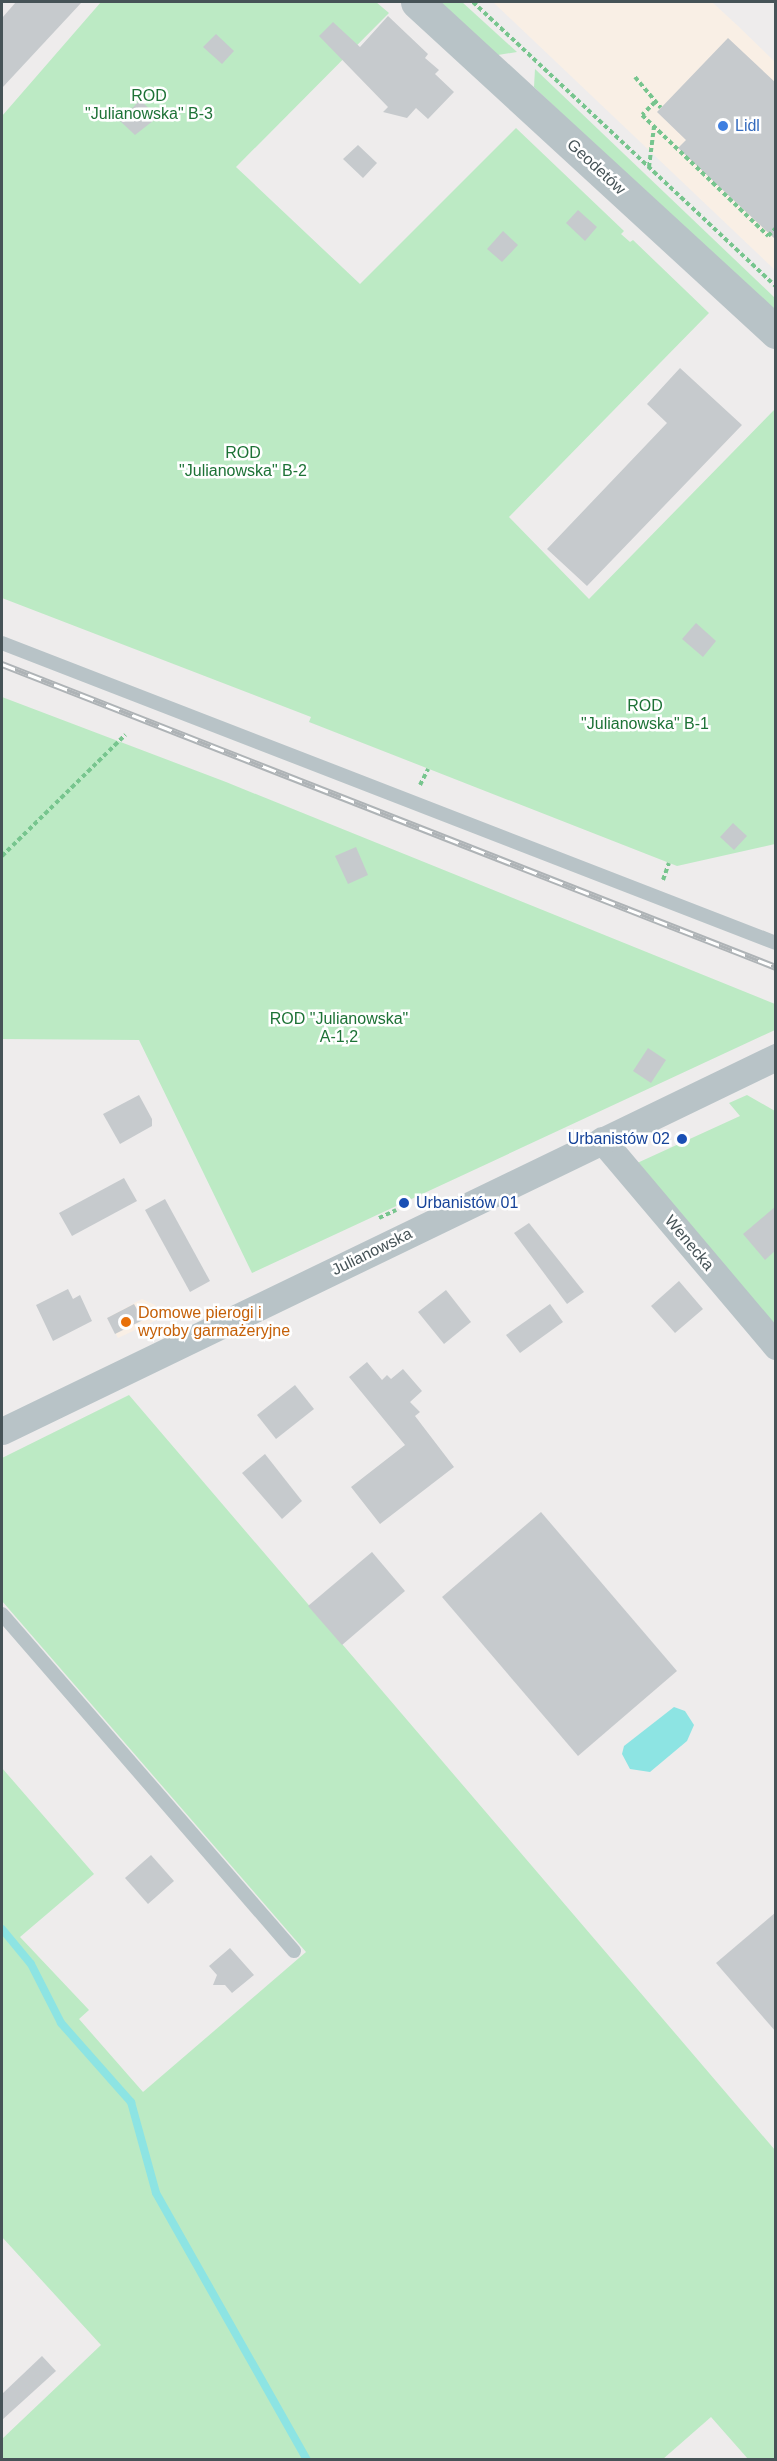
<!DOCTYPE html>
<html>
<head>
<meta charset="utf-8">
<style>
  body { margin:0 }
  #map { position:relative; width:777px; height:2461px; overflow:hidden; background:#eeecec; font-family:Helvetica,sans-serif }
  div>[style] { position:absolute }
  .commercial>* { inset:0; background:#f9efe5 }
  .green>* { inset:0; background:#bceac4 }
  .water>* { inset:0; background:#8de4e3 }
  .stream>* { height:8px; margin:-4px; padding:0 4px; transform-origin:4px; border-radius:4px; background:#8de4e3 }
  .building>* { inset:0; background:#c6cacd }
  .path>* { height:4px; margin-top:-2px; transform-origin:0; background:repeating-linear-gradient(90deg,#77c58e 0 4.5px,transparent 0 7.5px) }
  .service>* { height:14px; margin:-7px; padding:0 7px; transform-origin:7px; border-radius:7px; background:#b8c3c7 }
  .minor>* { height:27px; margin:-13.5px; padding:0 13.5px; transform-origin:13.5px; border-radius:13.5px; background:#b8c3c7 }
  .tertiary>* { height:33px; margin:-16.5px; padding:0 16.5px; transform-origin:16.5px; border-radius:16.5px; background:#b8c3c7 }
  .rail>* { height:7px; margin-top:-3.5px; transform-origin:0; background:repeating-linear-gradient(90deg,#fff 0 14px,#aeb3b6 0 28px); box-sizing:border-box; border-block:2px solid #aeb3b6 }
  .dots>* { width:16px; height:16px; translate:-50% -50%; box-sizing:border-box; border:3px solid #fff; border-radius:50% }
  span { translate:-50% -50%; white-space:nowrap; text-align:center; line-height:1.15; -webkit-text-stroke:5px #fff; paint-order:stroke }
  .park-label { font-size:16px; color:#1d7236 }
  .shop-label { font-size:16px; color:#366cbe }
  .left { translate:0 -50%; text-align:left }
  .street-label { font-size:16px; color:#465357 }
  .transit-label { font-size:16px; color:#164399 }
  .right { translate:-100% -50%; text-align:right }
  .food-label { font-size:16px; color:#c56008 }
  .frame { position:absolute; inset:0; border:3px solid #465357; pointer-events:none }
</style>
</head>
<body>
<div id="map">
  <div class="commercial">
    <i style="clip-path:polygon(493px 2px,712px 2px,738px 26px,775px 62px,775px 270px)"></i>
    <i style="clip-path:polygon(142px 1299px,155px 1305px,161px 1318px,118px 1338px,107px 1318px)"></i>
  </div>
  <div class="green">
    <i style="clip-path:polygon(101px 2px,376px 2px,389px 13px,236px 167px,360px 284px,516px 128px,624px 231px,621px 234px,630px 242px,633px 240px,709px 313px,509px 517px,589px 599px,775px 409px,775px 844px,677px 866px,309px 722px,311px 717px,2px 598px,2px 116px)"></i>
    <i style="clip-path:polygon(434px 2px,462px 2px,517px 52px,498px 55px)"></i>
    <i style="clip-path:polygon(535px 69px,775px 298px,775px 317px,534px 87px)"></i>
    <i style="clip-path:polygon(2px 697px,226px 782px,775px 1004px,775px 1030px,252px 1273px,139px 1040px,2px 1039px)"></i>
    <i style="clip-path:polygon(747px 1095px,775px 1111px,775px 1328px,635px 1164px,740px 1116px,729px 1103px)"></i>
    <i style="clip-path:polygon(129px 1395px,775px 2150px,775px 2459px,748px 2459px,711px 2417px,663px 2459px,2px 2459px,2px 2439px,101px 2345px,2px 2237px,2px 1768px,94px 1874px,20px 1937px,89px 2010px,79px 2019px,143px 2092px,306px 1952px,2px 1601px,2px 1458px)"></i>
  </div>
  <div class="water">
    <i style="clip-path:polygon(674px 1707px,685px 1711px,694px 1725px,687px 1741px,650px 1772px,630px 1769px,622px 1754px,624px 1746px)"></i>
  </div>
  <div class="stream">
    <i style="left:2px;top:1929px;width:45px;rotate:50.4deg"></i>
    <i style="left:31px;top:1964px;width:66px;rotate:63deg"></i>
    <i style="left:61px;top:2023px;width:106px;rotate:48.5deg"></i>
    <i style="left:131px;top:2102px;width:94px;rotate:74.6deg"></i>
    <i style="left:156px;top:2193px;width:307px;rotate:60.5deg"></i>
  </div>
  <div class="building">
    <i style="clip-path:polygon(16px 2px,82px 2px,2px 88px,2px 18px)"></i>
    <i style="clip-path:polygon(388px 16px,428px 54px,425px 58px,439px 70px,435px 74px,454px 92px,428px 119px,416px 108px,407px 118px,383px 112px,388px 107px,319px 36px,333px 22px,360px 47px)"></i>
    <i style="clip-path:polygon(216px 34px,234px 51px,222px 64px,203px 47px)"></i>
    <i style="clip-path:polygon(728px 38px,776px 83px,776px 240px,678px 148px,686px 140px,657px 112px)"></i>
    <i style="clip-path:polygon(140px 100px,158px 117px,135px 135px,120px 121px)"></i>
    <i style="clip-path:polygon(358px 145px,377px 163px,363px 178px,343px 159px)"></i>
    <i style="clip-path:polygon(578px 210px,597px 227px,585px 241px,566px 223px)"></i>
    <i style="clip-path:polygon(503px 231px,518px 245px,502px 262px,487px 249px)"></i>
    <i style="clip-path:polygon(680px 368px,742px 425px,587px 586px,547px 549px,667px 423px,647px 404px)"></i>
    <i style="clip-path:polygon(696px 623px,716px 641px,703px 657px,682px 639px)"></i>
    <i style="clip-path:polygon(733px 823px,747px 836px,734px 850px,720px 837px)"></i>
    <i style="clip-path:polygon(356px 847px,368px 875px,348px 884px,335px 856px)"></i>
    <i style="clip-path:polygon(648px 1048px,666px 1060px,651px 1083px,633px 1071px)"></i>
    <i style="clip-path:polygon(139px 1095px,152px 1119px,152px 1126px,120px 1144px,103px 1114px)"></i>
    <i style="clip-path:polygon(124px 1178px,137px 1201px,72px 1236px,59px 1213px)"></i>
    <i style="clip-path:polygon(165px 1199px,210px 1281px,190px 1292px,145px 1210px)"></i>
    <i style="clip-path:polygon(776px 1206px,776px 1250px,765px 1260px,743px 1234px)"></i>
    <i style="clip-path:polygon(529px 1223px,584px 1292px,567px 1304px,514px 1233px)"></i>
    <i style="clip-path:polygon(679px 1281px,703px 1309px,675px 1333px,651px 1306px)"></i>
    <i style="clip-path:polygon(68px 1289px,73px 1299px,80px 1295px,92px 1321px,53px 1341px,36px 1305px)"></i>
    <i style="clip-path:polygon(446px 1290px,471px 1322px,444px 1344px,418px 1312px)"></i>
    <i style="clip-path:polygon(134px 1304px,143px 1320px,115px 1334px,107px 1318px)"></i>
    <i style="clip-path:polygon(550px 1304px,563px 1322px,520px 1353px,506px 1335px)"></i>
    <i style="clip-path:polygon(367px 1362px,382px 1380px,387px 1375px,391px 1379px,403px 1369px,422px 1391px,410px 1402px,420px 1412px,415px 1416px,454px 1467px,380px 1524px,351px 1487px,405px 1445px,349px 1377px)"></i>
    <i style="clip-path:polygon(295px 1385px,314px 1409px,276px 1439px,257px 1415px)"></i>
    <i style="clip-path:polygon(265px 1454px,302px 1501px,282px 1519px,242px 1473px)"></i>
    <i style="clip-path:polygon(541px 1512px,677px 1671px,578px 1756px,442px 1597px)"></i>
    <i style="clip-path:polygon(372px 1552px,405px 1591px,342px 1645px,308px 1606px)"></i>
    <i style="clip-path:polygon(151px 1855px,174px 1881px,148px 1904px,125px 1878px)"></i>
    <i style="clip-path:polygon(776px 1912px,776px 2032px,716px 1963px)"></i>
    <i style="clip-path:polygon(230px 1948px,254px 1975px,232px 1993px,225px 1985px,213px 1985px,217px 1975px,209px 1966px)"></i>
    <i style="clip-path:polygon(42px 2356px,56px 2371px,2px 2420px,2px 2394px)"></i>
  </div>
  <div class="path">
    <i style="left:473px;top:2px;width:416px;rotate:43.2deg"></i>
    <i style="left:635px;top:77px;width:40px;rotate:50deg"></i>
    <i style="left:655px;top:102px;width:18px;rotate:135deg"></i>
    <i style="left:642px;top:115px;width:175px;rotate:43.8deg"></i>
    <i style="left:768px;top:236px;width:11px;rotate:-45deg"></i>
    <i style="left:649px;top:167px;width:40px;rotate:-82.9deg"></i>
    <i style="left:420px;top:785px;width:18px;rotate:-63deg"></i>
    <i style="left:2px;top:856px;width:173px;rotate:-44.5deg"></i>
    <i style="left:663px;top:880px;width:18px;rotate:-71deg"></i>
    <i style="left:379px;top:1218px;width:19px;rotate:-25deg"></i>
  </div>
  <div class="service">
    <i style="left:2px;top:643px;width:830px;rotate:21.19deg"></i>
    <i style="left:2px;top:1614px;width:446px;rotate:49.1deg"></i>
  </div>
  <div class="minor">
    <i style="left:602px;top:1140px;width:270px;rotate:49.8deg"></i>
    <i style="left:2px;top:1431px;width:860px;rotate:-25.79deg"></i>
  </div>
  <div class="tertiary">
    <i style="left:417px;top:2px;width:488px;rotate:42.6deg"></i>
  </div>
  <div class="rail">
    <i style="left:2px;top:664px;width:831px;rotate:21.38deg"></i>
  </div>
  <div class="dots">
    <i style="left:723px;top:126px;background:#3f7fe0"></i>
    <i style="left:682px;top:1139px;background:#1a4fb4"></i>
    <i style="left:404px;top:1203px;background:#1a4fb4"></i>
    <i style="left:126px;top:1322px;background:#e8710a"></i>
  </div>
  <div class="park-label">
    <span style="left:149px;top:105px">ROD<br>"Julianowska" B-3</span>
    <span style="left:243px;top:462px">ROD<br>"Julianowska" B-2</span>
    <span style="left:645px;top:715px">ROD<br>"Julianowska" B-1</span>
    <span style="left:339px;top:1028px">ROD "Julianowska"<br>A-1,2</span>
  </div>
  <div class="shop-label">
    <span class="left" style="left:735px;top:126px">Lidl</span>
  </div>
  <div class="street-label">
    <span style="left:596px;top:167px;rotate:43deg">Geodetów</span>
    <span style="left:689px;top:1243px;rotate:50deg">Wenecka</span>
    <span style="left:372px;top:1252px;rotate:-26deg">Julianowska</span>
  </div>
  <div class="transit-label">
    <span class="right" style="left:670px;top:1139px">Urbanistów 02</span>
    <span class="left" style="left:416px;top:1203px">Urbanistów 01</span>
  </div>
  <div class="food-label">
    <span class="left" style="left:138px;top:1322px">Domowe pierogi i<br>wyroby garmażeryjne</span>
  </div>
  <div class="frame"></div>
</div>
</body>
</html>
